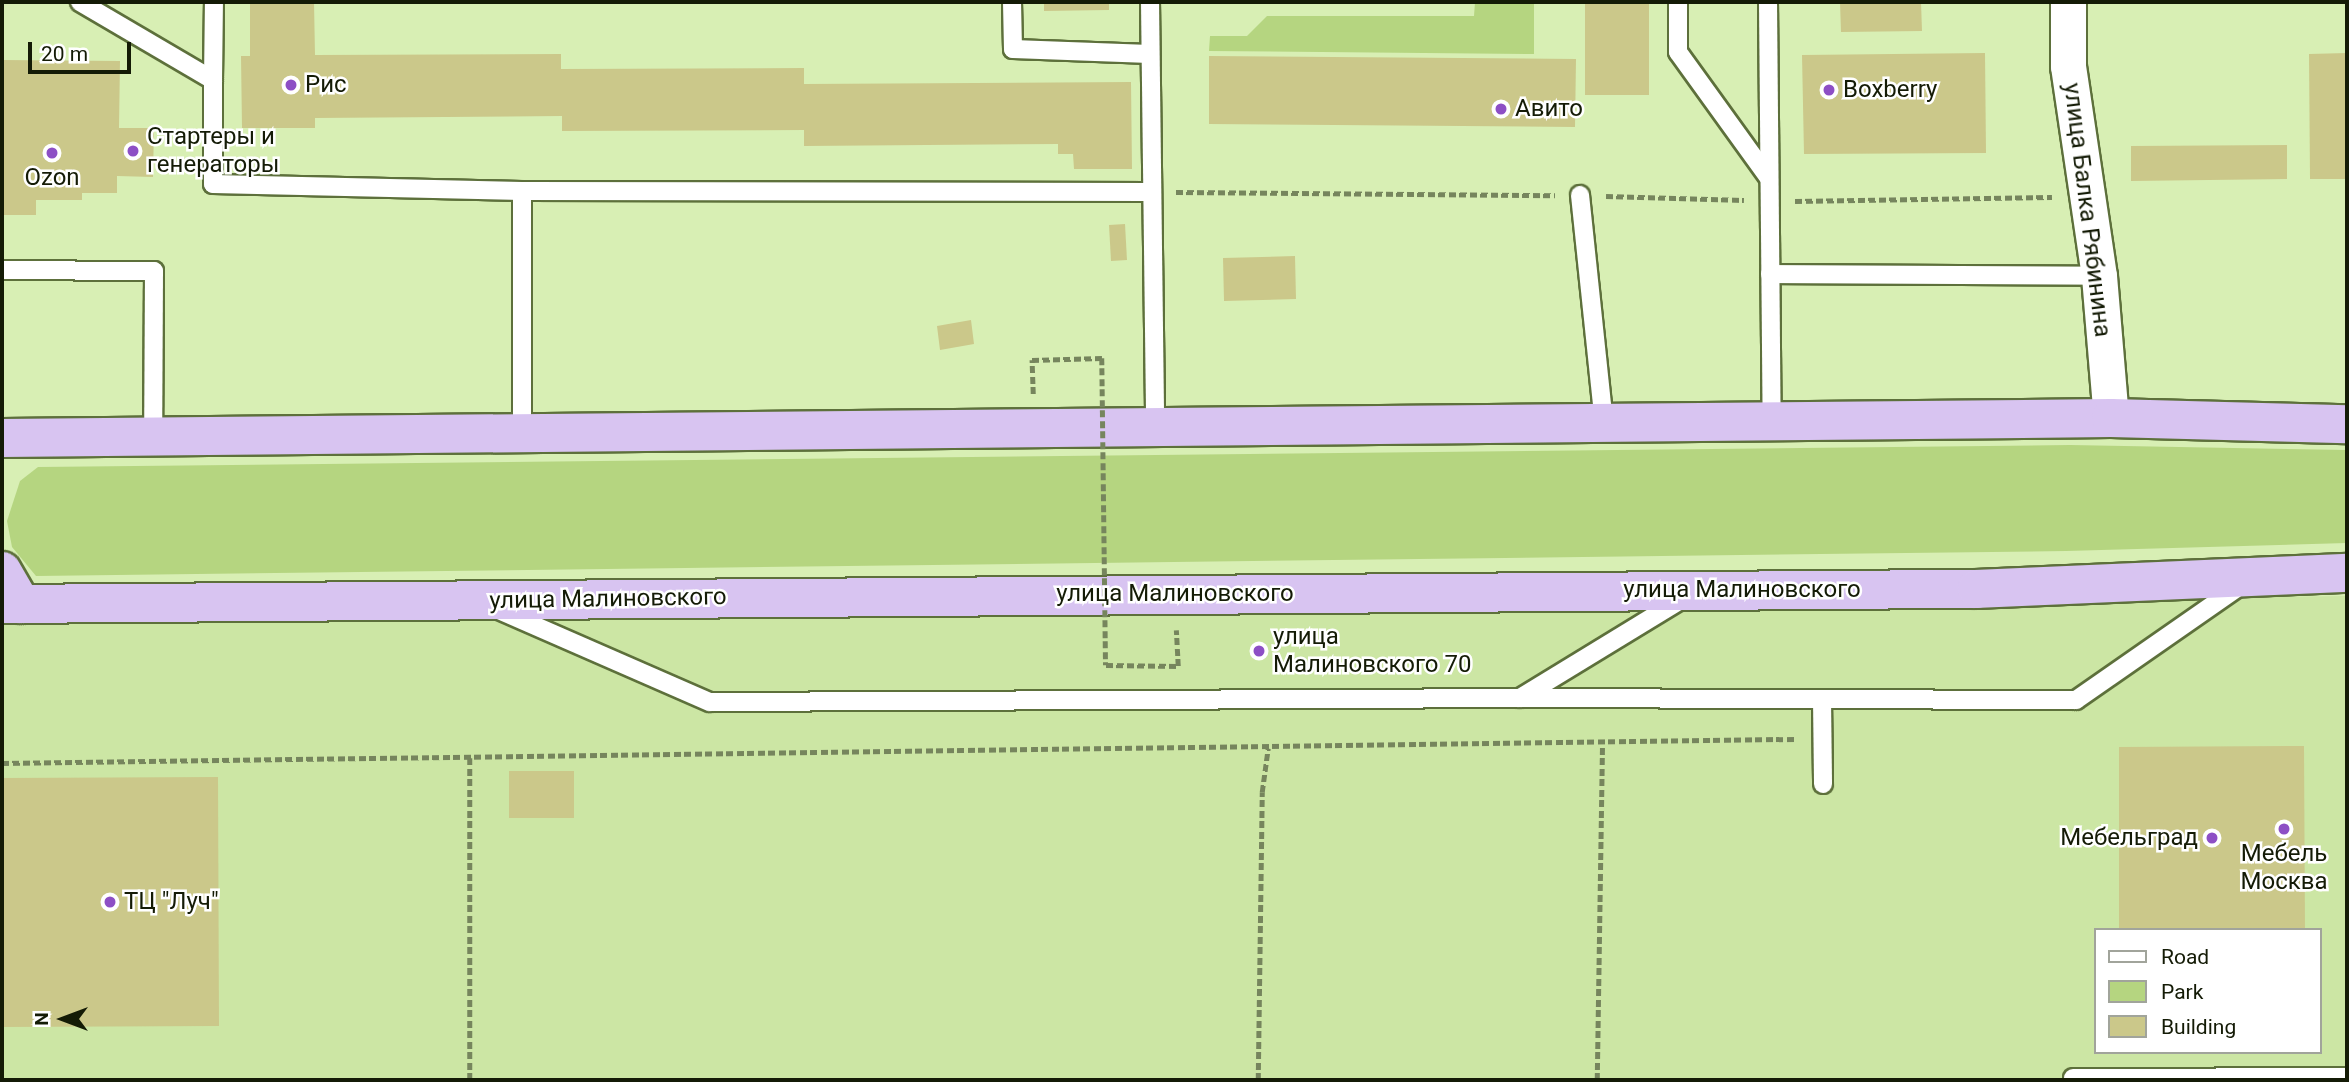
<!DOCTYPE html>
<html>
<head>
<meta charset="utf-8">
<style>
  body { margin:0 }
  #map { position:relative; width:2349px; height:1082px; overflow:hidden; background:#d8efb4; font-family:Roboto,sans-serif }
  div>[style] { position:absolute }
  .built>* { inset:0; background:#cce6a4 }
  .green>* { inset:0; background:#b5d580 }
  .building>* { inset:0; background:#cbc88a }
  .path>* { height:4.5px; margin-top:-2.25px; transform-origin:0; background:repeating-linear-gradient(90deg,#76855d 0 7px,transparent 0 10.5px) }
  .roads { filter:drop-shadow(2px 0 #5d703b) drop-shadow(-2px 0 #5d703b) drop-shadow(0 2px #5d703b) drop-shadow(0 -2px #5d703b) }
  .lane>* { height:18px; margin:-9px; padding:0 9px; transform-origin:9px; border-radius:9px; background:#fff }
  .street>* { height:35px; margin:-17.5px; padding:0 17.5px; transform-origin:17.5px; border-radius:17.5px; background:#fff }
  .highway>* { height:38px; margin:-19px; padding:0 19px; transform-origin:19px; border-radius:19px; background:#d8c4f1 }
  .path-bridge>* { height:4.5px; margin-top:-2.25px; transform-origin:0; background:repeating-linear-gradient(90deg,#76855d 0 7px,transparent 0 10.5px) }
  .dots>* { width:19px; height:19px; translate:-50% -50%; box-sizing:border-box; border:4px solid #fff; border-radius:50% }
  span { translate:-50% -50%; white-space:nowrap; text-align:center; line-height:1.15; -webkit-text-stroke:5px #fff; paint-order:stroke }
  .poi-label { font-size:24px; color:#141b06 }
  .left { translate:0 -50%; text-align:left }
  .right { translate:-100% -50%; text-align:right }
  .street-label { font-size:24px; color:#141b06 }
  .frame { position:absolute; inset:0; border:4px solid #141b06; pointer-events:none }
  .legend { position:absolute; left:2094px; top:928px; width:228px; height:126px; box-sizing:border-box; background:#fff; border:2px solid #a1a49b; margin:0; padding:9px 12px; list-style:none; font-size:21px; color:#141b06 }
  .legend li { display:flex; align-items:center; gap:14px; height:35px }
  .legend b { width:35px; border:2px solid #a1a49b }
  .north { position:absolute; left:28px; top:984px; width:70px; height:70px; -webkit-text-stroke:5px #fff; paint-order:stroke; rotate:270deg; font-size:19px; font-weight:700; line-height:28px; text-align:center; color:#141b06 }
  .north::after { content:''; display:block; margin:auto; width:24px; height:32px; background:#141b06; clip-path:polygon(50% 0,100% 100%,50% 72%,0 100%) }
  .scale { position:absolute; left:28px; top:42px; width:103px; height:32px; box-sizing:border-box; border:4px solid #141b06; border-top:0; padding-left:9px; font-size:21px; line-height:24px; white-space:nowrap; color:#141b06; -webkit-text-stroke:5px #fff; paint-order:stroke }
</style>
</head>
<body>
<div id="map">
  <div class="built">
    <i style="clip-path:polygon(evenodd,2347px 596px,2347px 1080px,2px 1080px,2px 625px,2347px 596px,2095px 930px,2319px 930px,2319px 1052px,2095px 1052px,2095px 930px)"></i>
  </div>
  <div class="green">
    <i style="clip-path:polygon(1475px 2px,1534px 2px,1534px 54px,1209px 51px,1210px 36px,1247px 36px,1267px 16px,1474px 16px)"></i>
    <i style="clip-path:polygon(2070px 445px,2347px 450px,2347px 543px,2066px 551px,36px 576px,12px 547px,7px 521px,20px 481px,38px 467px)"></i>
  </div>
  <div class="building">
    <i style="clip-path:polygon(250px 2px,314px 2px,315px 55px,561px 54px,561px 69px,804px 68px,804px 84px,1131px 82px,1132px 169px,1074px 169px,1073px 154px,1058px 154px,1058px 144px,804px 146px,804px 130px,562px 131px,562px 116px,315px 118px,315px 128px,242px 128px,241px 56px,250px 56px)"></i>
    <i style="clip-path:polygon(1044px 2px,1109px 2px,1109px 10px,1044px 11px)"></i>
    <i style="clip-path:polygon(1585px 2px,1649px 2px,1649px 95px,1585px 95px)"></i>
    <i style="clip-path:polygon(1840px 2px,1921px 2px,1922px 31px,1841px 32px)"></i>
    <i style="clip-path:polygon(1985px 53px,1986px 153px,1804px 154px,1802px 55px)"></i>
    <i style="clip-path:polygon(2347px 53px,2347px 179px,2310px 179px,2309px 54px)"></i>
    <i style="clip-path:polygon(1209px 56px,1576px 59px,1575px 127px,1209px 124px)"></i>
    <i style="clip-path:polygon(2px 60px,120px 61px,119px 128px,154px 128px,153px 177px,117px 176px,117px 193px,82px 193px,82px 200px,36px 200px,36px 215px,2px 215px)"></i>
    <i style="clip-path:polygon(2287px 145px,2287px 179px,2131px 181px,2131px 146px)"></i>
    <i style="clip-path:polygon(1125px 224px,1127px 260px,1111px 261px,1109px 225px)"></i>
    <i style="clip-path:polygon(1295px 256px,1296px 299px,1224px 301px,1223px 258px)"></i>
    <i style="clip-path:polygon(971px 320px,974px 344px,940px 350px,937px 326px)"></i>
    <i style="clip-path:polygon(2304px 746px,2305px 930px,2119px 930px,2119px 747px)"></i>
    <i style="clip-path:polygon(509px 771px,574px 771px,574px 818px,509px 818px)"></i>
    <i style="clip-path:polygon(218px 777px,219px 1026px,2px 1027px,2px 778px)"></i>
  </div>
  <div class="path">
    <i style="left:1176px;top:192px;width:379px;rotate:0.5deg"></i>
    <i style="left:1606px;top:196px;width:138px;rotate:1.7deg"></i>
    <i style="left:1795px;top:201px;width:257px;rotate:-0.9deg"></i>
    <i style="left:1033px;top:394px;width:34px;rotate:-92deg"></i>
    <i style="left:1032px;top:360px;width:70px;rotate:-1.6deg"></i>
    <i style="left:1106px;top:665px;width:72px;rotate:0.8deg"></i>
    <i style="left:1178px;top:666px;width:36px;rotate:-93deg"></i>
    <i style="left:470px;top:758px;width:322px;rotate:90deg"></i>
    <i style="left:2px;top:763px;width:1794px;rotate:-0.77deg"></i>
    <i style="left:1258px;top:1080px;width:288px;rotate:-89.2deg"></i>
    <i style="left:1262px;top:792px;width:44px;rotate:-82.2deg"></i>
    <i style="left:1597px;top:1080px;width:337px;rotate:-89.1deg"></i>
  </div>
  <div class="roads">
    <div class="lane">
      <i style="left:80px;top:2px;width:154px;rotate:30.4deg"></i>
      <i style="left:213px;top:80px;width:104px;rotate:90deg"></i>
      <i style="left:213px;top:184px;width:309px;rotate:1.3deg"></i>
      <i style="left:522px;top:191px;width:630px;rotate:0.09deg"></i>
      <i style="left:1012px;top:2px;width:47px;rotate:88.8deg"></i>
      <i style="left:1013px;top:49px;width:137px;rotate:2.1deg"></i>
      <i style="left:1150px;top:2px;width:427px;rotate:89.3deg"></i>
      <i style="left:1678px;top:2px;width:50px;rotate:90deg"></i>
      <i style="left:1678px;top:52px;width:155px;rotate:54.2deg"></i>
      <i style="left:1768px;top:2px;width:421px;rotate:89.5deg"></i>
      <i style="left:213px;top:80px;width:78px;rotate:-89.3deg"></i>
      <i style="left:1580px;top:195px;width:230px;rotate:84deg"></i>
      <i style="left:2px;top:270px;width:152px;rotate:0.4deg"></i>
      <i style="left:154px;top:271px;width:166px;rotate:90.3deg"></i>
      <i style="left:1770px;top:274px;width:329px;rotate:0.3deg"></i>
      <i style="left:522px;top:434px;width:243px;rotate:-90deg"></i>
      <i style="left:499px;top:610px;width:230px;rotate:23.6deg"></i>
      <i style="left:710px;top:702px;width:810px;rotate:-0.28deg"></i>
      <i style="left:1520px;top:698px;width:192px;rotate:-31.4deg"></i>
      <i style="left:1520px;top:698px;width:556px;rotate:0.21deg"></i>
      <i style="left:2076px;top:700px;width:200px;rotate:-34.8deg"></i>
      <i style="left:1822px;top:699px;width:85px;rotate:89.3deg"></i>
      <i style="left:2073px;top:1078px;width:274px;rotate:-0.2deg"></i>
    </div>
    <div class="street">
      <i style="left:2068px;top:2px;width:64px;rotate:90deg"></i>
      <i style="left:2068px;top:66px;width:212px;rotate:81.6deg"></i>
      <i style="left:2099px;top:276px;width:143px;rotate:85.2deg"></i>
    </div>
    <div class="highway">
      <i style="left:2px;top:438px;width:2109px;rotate:-0.54deg"></i>
      <i style="left:2111px;top:418px;width:236px;rotate:1.5deg"></i>
      <i style="left:2px;top:571px;width:38px;rotate:60deg"></i>
      <i style="left:2px;top:604px;width:1975px;rotate:-0.44deg"></i>
      <i style="left:1977px;top:589px;width:370px;rotate:-2.5deg"></i>
    </div>
  </div>
  <div class="path-bridge">
    <i style="left:1102px;top:358px;width:307px;rotate:89.3deg"></i>
  </div>
  <div class="dots">
    <i style="left:291px;top:85px;background:#8d4fc5"></i>
    <i style="left:1829px;top:90px;background:#8d4fc5"></i>
    <i style="left:1501px;top:109px;background:#8d4fc5"></i>
    <i style="left:133px;top:151px;background:#8d4fc5"></i>
    <i style="left:52px;top:153px;background:#8d4fc5"></i>
    <i style="left:1259px;top:651px;background:#8d4fc5"></i>
    <i style="left:2284px;top:829px;background:#8d4fc5"></i>
    <i style="left:2212px;top:838px;background:#8d4fc5"></i>
    <i style="left:110px;top:902px;background:#8d4fc5"></i>
  </div>
  <div class="poi-label">
    <span class="left" style="left:305px;top:85px">Рис</span>
    <span class="left" style="left:1843px;top:90px">Boxberry</span>
    <span class="left" style="left:1515px;top:109px">Авито</span>
    <span class="left" style="left:147px;top:151px">Стартеры и<br>генераторы</span>
    <span style="left:52px;top:178px">Ozon</span>
    <span class="left" style="left:1273px;top:651px">улица<br>Малиновского 70</span>
    <span class="right" style="left:2198px;top:838px">Мебельград</span>
    <span style="left:2284px;top:868px">Мебель<br>Москва</span>
    <span class="left" style="left:124px;top:902px">ТЦ "Луч"</span>
  </div>
  <div class="street-label">
    <span style="left:2087px;top:210px;rotate:83deg">улица Балка Рябинина</span>
    <span style="left:1742px;top:590px">улица Малиновского</span>
    <span style="left:1175px;top:594px">улица Малиновского</span>
    <span style="left:608px;top:599px;rotate:-1deg">улица Малиновского</span>
  </div>
  <div class="frame"></div>
  <ul class="legend">
  <li><b style="height:9px;background:#fff"></b>Road</li>
  <li><b style="height:19px;background:#b5d580"></b>Park</li>
  <li><b style="height:19px;background:#cbc88a"></b>Building</li>
  </ul>
  <div class="north">N</div>
  <div class="scale">20 m</div>
</div>
</body>
</html>
